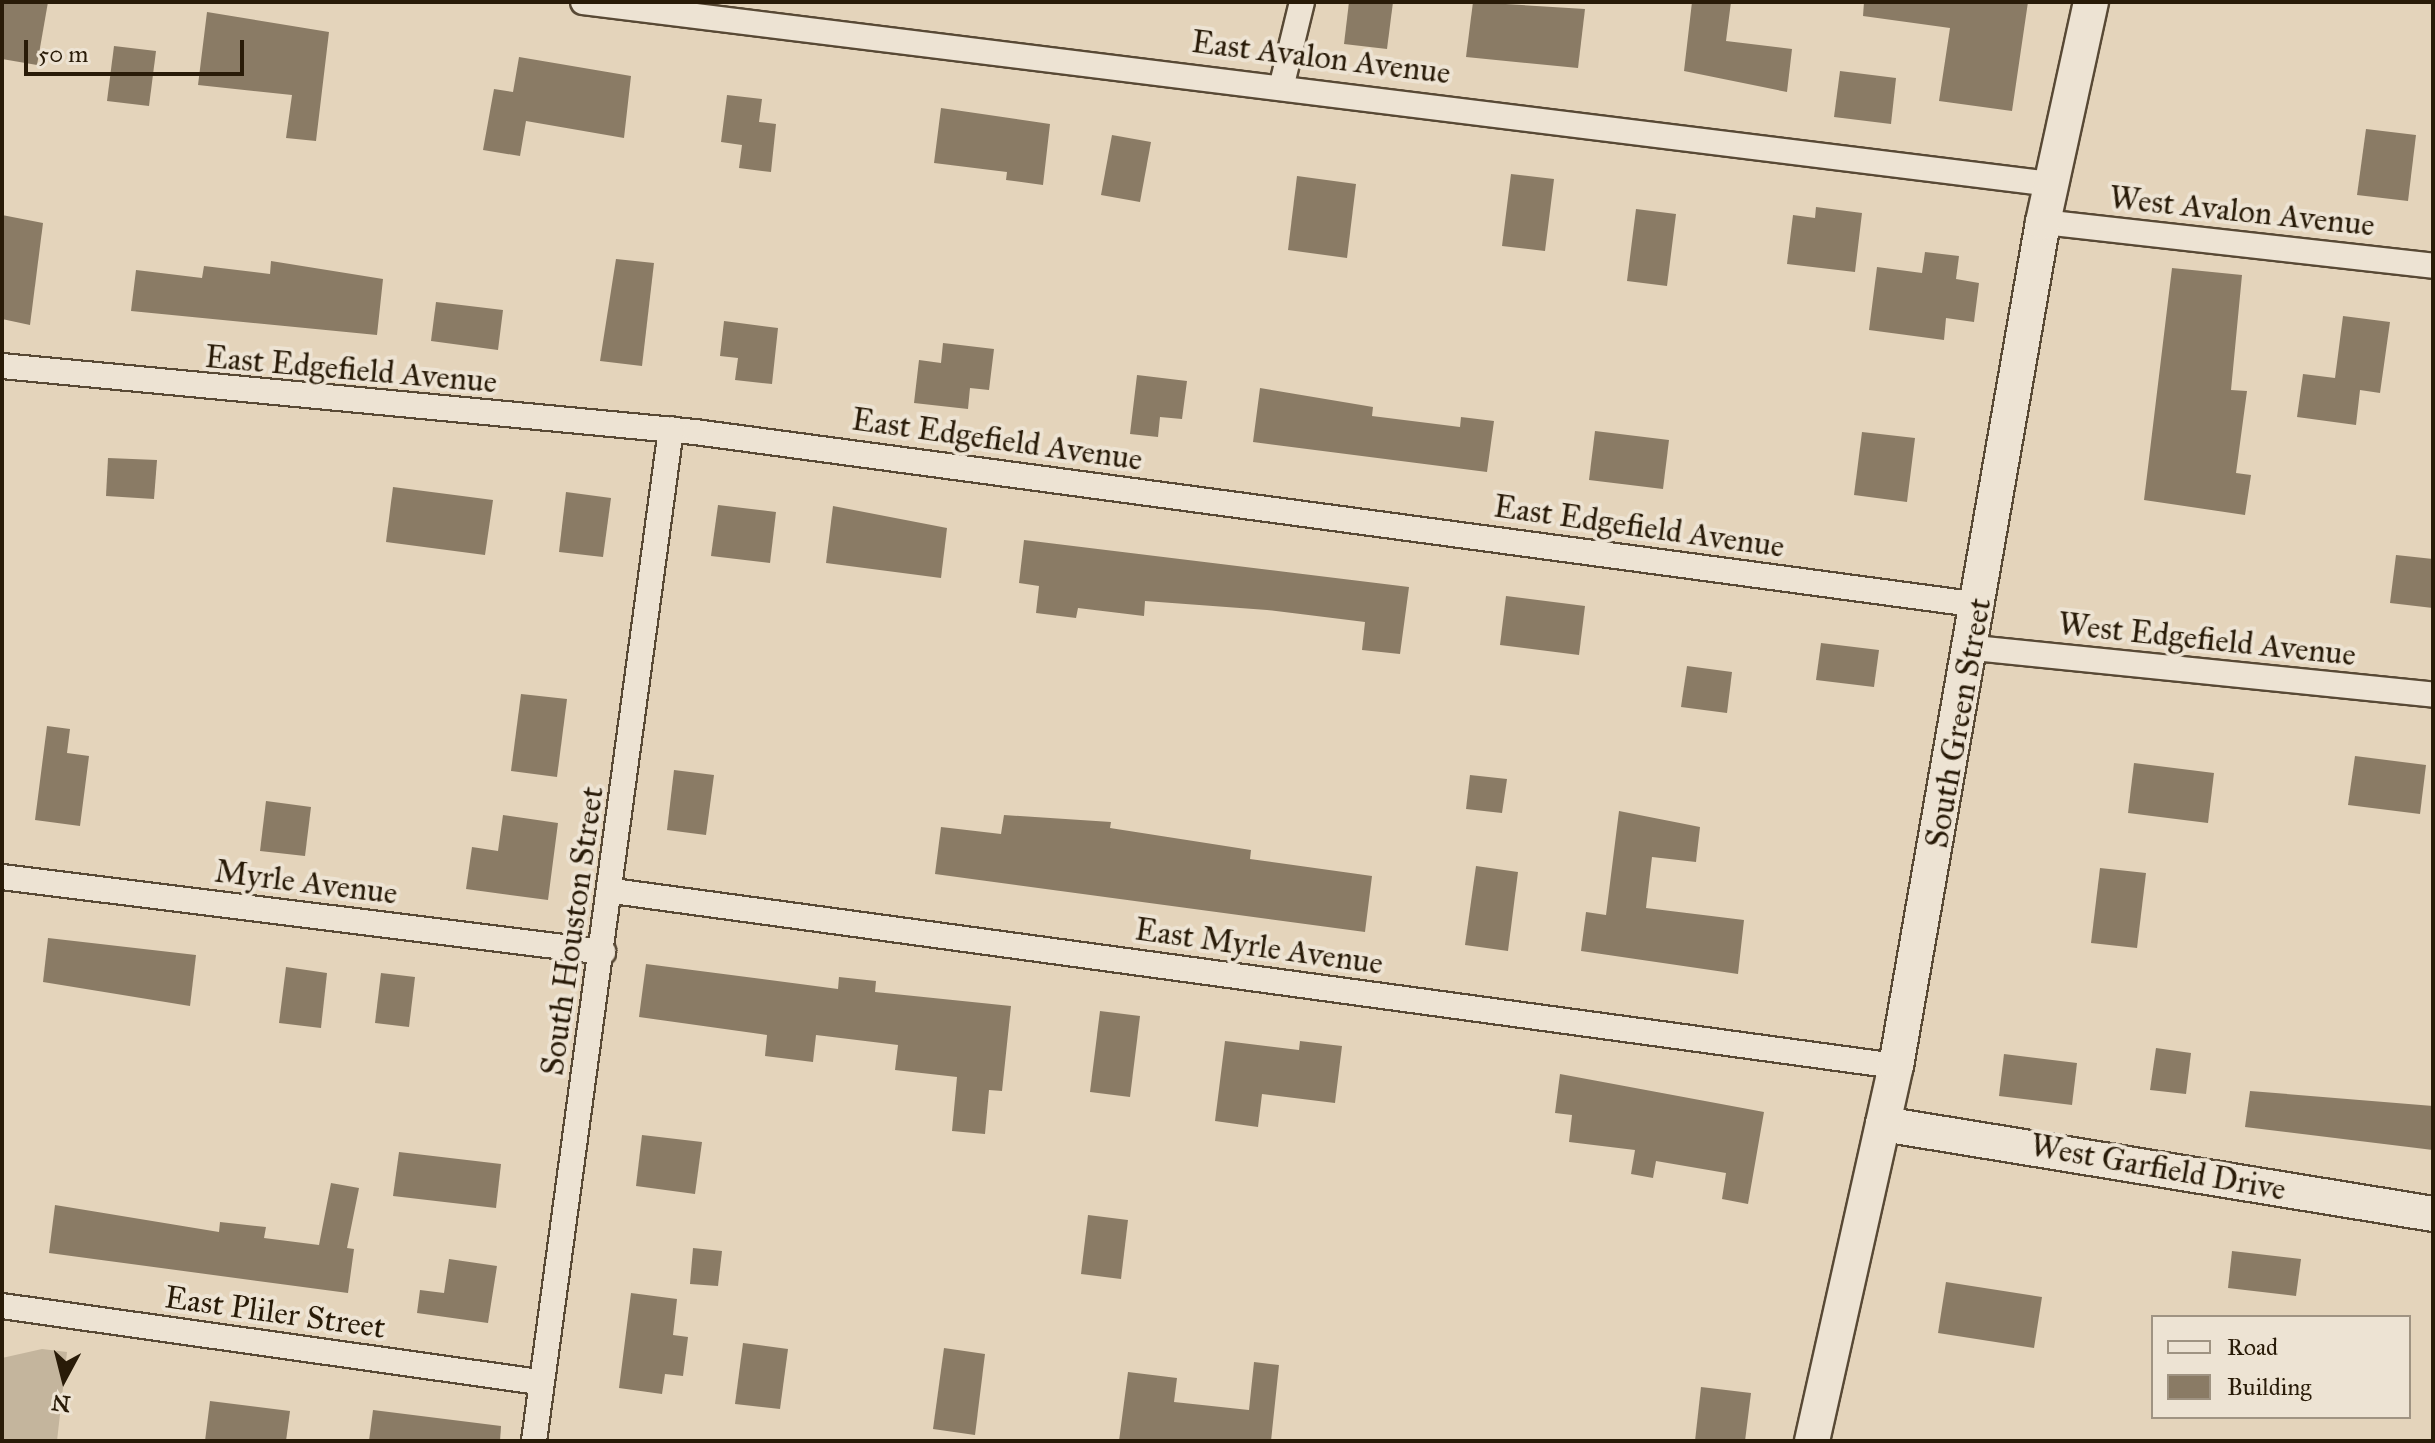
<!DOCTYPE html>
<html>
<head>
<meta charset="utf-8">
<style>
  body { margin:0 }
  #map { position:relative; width:2435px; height:1443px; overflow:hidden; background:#e4d4bb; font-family:"IM FELL Great Primer",serif }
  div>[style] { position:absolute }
  .green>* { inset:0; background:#c4b59d }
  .building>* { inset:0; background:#8a7b65 }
  .roads { filter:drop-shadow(2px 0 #584935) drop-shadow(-2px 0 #584935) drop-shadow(0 2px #584935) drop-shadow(0 -2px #584935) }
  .street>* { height:24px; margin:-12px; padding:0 12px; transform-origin:12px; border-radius:12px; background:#ede3d3 }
  .secondary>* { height:34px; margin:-17px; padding:0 17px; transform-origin:17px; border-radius:17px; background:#ede3d3 }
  span { translate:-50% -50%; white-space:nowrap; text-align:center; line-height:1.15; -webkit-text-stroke:8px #ede3d3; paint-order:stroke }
  .street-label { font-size:32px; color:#291b08 }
  .frame { position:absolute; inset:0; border:4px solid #291b08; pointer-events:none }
  .legend { position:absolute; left:2151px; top:1315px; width:260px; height:104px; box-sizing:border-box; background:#ede3d3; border:2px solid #9f9382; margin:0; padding:10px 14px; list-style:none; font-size:24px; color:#291b08 }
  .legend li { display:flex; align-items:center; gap:16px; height:40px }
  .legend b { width:40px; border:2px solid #9f9382 }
  .north { position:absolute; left:24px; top:1339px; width:80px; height:80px; -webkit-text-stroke:6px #ede3d3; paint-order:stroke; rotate:187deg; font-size:22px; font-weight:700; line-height:32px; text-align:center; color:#291b08 }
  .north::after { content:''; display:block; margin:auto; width:28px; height:36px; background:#291b08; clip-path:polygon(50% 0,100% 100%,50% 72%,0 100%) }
  .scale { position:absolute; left:24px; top:40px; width:220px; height:36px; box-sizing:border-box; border:4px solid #291b08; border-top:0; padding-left:10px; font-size:24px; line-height:28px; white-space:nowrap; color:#291b08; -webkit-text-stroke:6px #ede3d3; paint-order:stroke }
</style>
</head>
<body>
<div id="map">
  <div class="green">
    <i style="clip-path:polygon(42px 1349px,67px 1352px,57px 1441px,2px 1441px,2px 1358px)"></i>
  </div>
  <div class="building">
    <i style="clip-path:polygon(2px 2px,48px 2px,37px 65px,2px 59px)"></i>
    <i style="clip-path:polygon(1349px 2px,1393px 2px,1387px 49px,1344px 44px)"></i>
    <i style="clip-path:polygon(1473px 2px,1585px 9px,1578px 68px,1466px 57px)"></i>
    <i style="clip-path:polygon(1692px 2px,1731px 2px,1726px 41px,1792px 49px,1787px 92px,1684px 71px)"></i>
    <i style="clip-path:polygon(1864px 2px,2028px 2px,2012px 111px,1939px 101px,1950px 28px,1863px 16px)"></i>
    <i style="clip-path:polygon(207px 12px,329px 32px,316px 141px,286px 138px,292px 95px,198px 85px)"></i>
    <i style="clip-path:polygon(114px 46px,156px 51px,149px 106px,107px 101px)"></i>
    <i style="clip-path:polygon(519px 57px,631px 76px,624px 138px,526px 121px,520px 156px,483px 150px,494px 89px,513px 92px)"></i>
    <i style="clip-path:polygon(1840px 71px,1896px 78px,1891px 124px,1834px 117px)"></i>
    <i style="clip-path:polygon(727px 95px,762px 99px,759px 122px,776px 124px,771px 172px,739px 168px,742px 145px,721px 142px)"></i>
    <i style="clip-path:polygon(941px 108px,1050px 124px,1043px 185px,1006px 180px,1007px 172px,934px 163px)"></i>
    <i style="clip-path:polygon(2366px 129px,2416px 135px,2408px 201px,2357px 195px)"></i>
    <i style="clip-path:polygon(1112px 135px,1151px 142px,1140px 202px,1101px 195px)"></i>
    <i style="clip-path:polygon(1511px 174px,1554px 179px,1545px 251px,1502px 246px)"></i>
    <i style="clip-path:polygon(1297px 176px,1356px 184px,1347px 258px,1288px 250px)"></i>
    <i style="clip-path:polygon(1816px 207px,1862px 213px,1855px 272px,1787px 264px,1793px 215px,1815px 218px)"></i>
    <i style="clip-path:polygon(1636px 209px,1676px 214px,1667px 286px,1627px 281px)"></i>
    <i style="clip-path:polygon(2px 215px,43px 223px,30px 325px,2px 319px)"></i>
    <i style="clip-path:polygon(1925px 252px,1959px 256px,1956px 279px,1979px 283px,1974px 322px,1946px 318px,1944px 340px,1869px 330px,1877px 267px,1922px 273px)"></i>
    <i style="clip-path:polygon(616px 259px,654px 263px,642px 366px,600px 361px)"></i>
    <i style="clip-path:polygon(271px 261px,383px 279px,377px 335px,131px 311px,136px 270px,202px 278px,204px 266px,270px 274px)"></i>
    <i style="clip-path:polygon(2172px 268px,2242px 275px,2231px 390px,2247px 391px,2236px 473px,2251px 475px,2245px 515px,2144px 500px)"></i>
    <i style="clip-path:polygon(436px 302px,503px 310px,498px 350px,431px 341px)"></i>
    <i style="clip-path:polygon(2343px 316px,2390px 322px,2380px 393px,2360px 390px,2356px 425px,2297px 417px,2303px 374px,2335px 378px)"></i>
    <i style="clip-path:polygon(724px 321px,778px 328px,772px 384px,735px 380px,738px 358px,720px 356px)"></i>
    <i style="clip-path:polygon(943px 343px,994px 349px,989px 390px,970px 388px,968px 409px,914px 403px,919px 360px,941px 363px)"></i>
    <i style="clip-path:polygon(1137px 375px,1187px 381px,1182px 419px,1160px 417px,1158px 437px,1130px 434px)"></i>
    <i style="clip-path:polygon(1260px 388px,1373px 407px,1372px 416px,1460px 427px,1461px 417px,1494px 421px,1487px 472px,1253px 442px)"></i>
    <i style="clip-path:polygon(1595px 431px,1669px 440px,1663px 489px,1589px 480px)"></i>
    <i style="clip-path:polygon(1862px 432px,1915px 438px,1907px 502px,1854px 495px)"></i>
    <i style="clip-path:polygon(108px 458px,157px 460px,154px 499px,106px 496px)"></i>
    <i style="clip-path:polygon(393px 487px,493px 500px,485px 555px,386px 542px)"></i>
    <i style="clip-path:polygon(566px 492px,611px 498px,603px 557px,559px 552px)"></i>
    <i style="clip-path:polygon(718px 505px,776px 512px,770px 563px,711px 556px)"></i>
    <i style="clip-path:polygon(833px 506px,947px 528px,941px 578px,826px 563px)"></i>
    <i style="clip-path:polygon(1024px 540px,1409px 587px,1400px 654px,1362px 650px,1365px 622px,1267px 610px,1145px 601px,1144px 616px,1078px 608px,1076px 618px,1036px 613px,1039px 586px,1019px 583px)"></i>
    <i style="clip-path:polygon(2396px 555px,2433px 559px,2433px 608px,2390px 603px)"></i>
    <i style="clip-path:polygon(1506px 596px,1585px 606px,1579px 655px,1500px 645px)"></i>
    <i style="clip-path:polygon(1821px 643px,1879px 650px,1874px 687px,1816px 680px)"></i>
    <i style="clip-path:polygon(1687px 666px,1732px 672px,1727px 713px,1681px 707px)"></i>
    <i style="clip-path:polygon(521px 694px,567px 699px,557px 777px,511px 771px)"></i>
    <i style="clip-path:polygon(47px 726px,70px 729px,67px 753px,89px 756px,80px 826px,35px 820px)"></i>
    <i style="clip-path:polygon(2355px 756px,2426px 765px,2420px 814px,2348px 805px)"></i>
    <i style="clip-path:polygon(2134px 763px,2214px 773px,2208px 823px,2128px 813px)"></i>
    <i style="clip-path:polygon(674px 770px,714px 775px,706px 835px,667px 830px)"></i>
    <i style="clip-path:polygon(1470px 775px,1507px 779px,1502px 813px,1466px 809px)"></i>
    <i style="clip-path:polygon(266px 801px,311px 807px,305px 856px,260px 851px)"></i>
    <i style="clip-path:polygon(1619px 811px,1700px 827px,1696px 862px,1652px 857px,1646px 908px,1744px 920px,1738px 974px,1581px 951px,1586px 912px,1606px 915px)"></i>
    <i style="clip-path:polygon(503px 815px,558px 823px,548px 900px,466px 889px,472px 847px,498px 851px)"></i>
    <i style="clip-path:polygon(1004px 815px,1111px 822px,1110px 828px,1251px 850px,1250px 859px,1372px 876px,1365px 932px,935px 874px,941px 827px,1001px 834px)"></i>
    <i style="clip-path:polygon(1476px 866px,1518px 872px,1508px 951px,1465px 945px)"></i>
    <i style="clip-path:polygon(2100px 868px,2146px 873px,2137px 948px,2091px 943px)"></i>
    <i style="clip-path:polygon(48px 938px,196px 955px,190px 1006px,43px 982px)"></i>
    <i style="clip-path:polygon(646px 964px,838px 989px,839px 977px,876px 981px,875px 992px,1011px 1006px,1002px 1091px,989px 1090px,985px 1134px,952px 1131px,957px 1077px,895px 1070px,898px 1045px,816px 1035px,813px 1062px,765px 1056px,767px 1035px,639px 1017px)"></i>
    <i style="clip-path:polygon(286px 967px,327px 973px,321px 1028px,279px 1023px)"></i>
    <i style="clip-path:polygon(381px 973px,415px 977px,409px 1027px,375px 1023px)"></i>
    <i style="clip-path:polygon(1100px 1011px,1140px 1016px,1130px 1097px,1090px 1092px)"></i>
    <i style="clip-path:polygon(1225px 1041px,1299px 1050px,1300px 1041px,1342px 1046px,1335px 1103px,1262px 1094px,1258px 1127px,1215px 1121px)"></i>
    <i style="clip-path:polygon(2156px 1048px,2191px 1053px,2186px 1094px,2150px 1090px)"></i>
    <i style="clip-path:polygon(2004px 1054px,2077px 1063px,2072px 1105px,1999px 1096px)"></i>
    <i style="clip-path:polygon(1560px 1074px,1764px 1112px,1748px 1204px,1722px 1199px,1726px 1173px,1656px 1161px,1653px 1178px,1631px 1174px,1635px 1150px,1569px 1142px,1572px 1115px,1555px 1113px)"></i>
    <i style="clip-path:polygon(2250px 1091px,2433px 1106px,2433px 1150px,2245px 1127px)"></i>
    <i style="clip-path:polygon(642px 1135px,702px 1142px,695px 1194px,636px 1186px)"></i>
    <i style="clip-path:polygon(399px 1152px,501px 1164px,496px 1208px,393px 1196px)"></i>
    <i style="clip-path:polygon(331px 1183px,359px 1188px,347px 1248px,354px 1249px,348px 1293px,49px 1253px,55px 1205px,219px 1232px,220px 1222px,266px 1227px,264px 1238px,319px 1245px)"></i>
    <i style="clip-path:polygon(1088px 1215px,1128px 1220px,1121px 1279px,1081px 1274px)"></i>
    <i style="clip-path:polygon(693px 1248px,722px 1251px,718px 1286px,690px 1284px)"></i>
    <i style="clip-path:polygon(2232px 1251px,2301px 1259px,2296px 1296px,2228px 1288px)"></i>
    <i style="clip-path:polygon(449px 1259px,497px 1266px,488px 1323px,417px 1313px,420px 1290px,444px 1293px)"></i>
    <i style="clip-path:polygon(1946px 1282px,2042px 1297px,2034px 1348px,1938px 1333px)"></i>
    <i style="clip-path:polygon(631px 1293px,677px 1299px,673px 1335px,688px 1337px,683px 1376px,665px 1374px,662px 1394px,619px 1388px)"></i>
    <i style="clip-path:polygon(743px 1343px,788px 1349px,780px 1409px,735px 1404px)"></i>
    <i style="clip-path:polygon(944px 1348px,985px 1354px,975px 1435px,933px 1429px)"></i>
    <i style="clip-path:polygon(1254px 1362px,1279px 1365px,1271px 1441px,1119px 1441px,1128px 1372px,1177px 1378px,1174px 1402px,1249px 1410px)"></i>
    <i style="clip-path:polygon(1701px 1387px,1751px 1393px,1745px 1441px,1695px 1441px)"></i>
    <i style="clip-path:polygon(210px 1401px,290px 1411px,286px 1441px,205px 1441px)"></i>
    <i style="clip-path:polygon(373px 1410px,501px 1426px,500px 1441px,369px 1441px)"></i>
  </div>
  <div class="roads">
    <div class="street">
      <i style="left:583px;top:2px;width:1478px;rotate:7.07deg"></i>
      <i style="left:1282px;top:84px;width:84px;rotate:-76.3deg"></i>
      <i style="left:2043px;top:222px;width:392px;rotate:6.4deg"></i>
      <i style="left:2px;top:366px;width:696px;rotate:5.44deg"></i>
      <i style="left:695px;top:432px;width:1297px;rotate:7.67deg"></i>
      <i style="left:1974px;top:648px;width:461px;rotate:5.8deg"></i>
      <i style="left:2px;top:877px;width:606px;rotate:7.11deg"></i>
      <i style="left:613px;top:891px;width:1295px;rotate:7.77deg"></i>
      <i style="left:2px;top:1306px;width:542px;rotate:8.06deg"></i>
      <i style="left:534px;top:1441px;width:1021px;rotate:-82.29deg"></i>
    </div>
    <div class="secondary">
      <i style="left:1883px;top:1124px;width:557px;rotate:9.29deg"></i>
      <i style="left:1812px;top:1441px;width:384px;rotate:-77.4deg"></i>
      <i style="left:1896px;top:1066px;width:857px;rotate:-80.12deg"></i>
      <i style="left:2043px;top:222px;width:225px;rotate:-77.7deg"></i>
    </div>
  </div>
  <div class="street-label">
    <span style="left:1321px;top:58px;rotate:7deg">East Avalon Avenue</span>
    <span style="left:2242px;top:212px;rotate:6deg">West Avalon Avenue</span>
    <span style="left:351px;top:370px;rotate:5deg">East Edgefield Avenue</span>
    <span style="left:997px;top:440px;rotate:8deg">East Edgefield Avenue</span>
    <span style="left:1639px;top:527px;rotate:8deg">East Edgefield Avenue</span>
    <span style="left:2207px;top:640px;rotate:6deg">West Edgefield Avenue</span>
    <span style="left:1959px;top:723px;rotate:-80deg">South Green Street</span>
    <span style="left:306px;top:883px;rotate:7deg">Myrle Avenue</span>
    <span style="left:573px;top:931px;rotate:-82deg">South Houston Street</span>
    <span style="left:1259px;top:947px;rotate:8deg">East Myrle Avenue</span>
    <span style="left:2158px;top:1168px;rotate:10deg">West Garfield Drive</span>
    <span style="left:275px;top:1313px;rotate:8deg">East Pliler Street</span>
  </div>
  <div class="frame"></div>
  <ul class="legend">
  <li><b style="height:10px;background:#ede3d3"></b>Road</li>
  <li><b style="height:22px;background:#8a7b65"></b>Building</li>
  </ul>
  <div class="north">N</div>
  <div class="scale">50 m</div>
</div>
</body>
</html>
